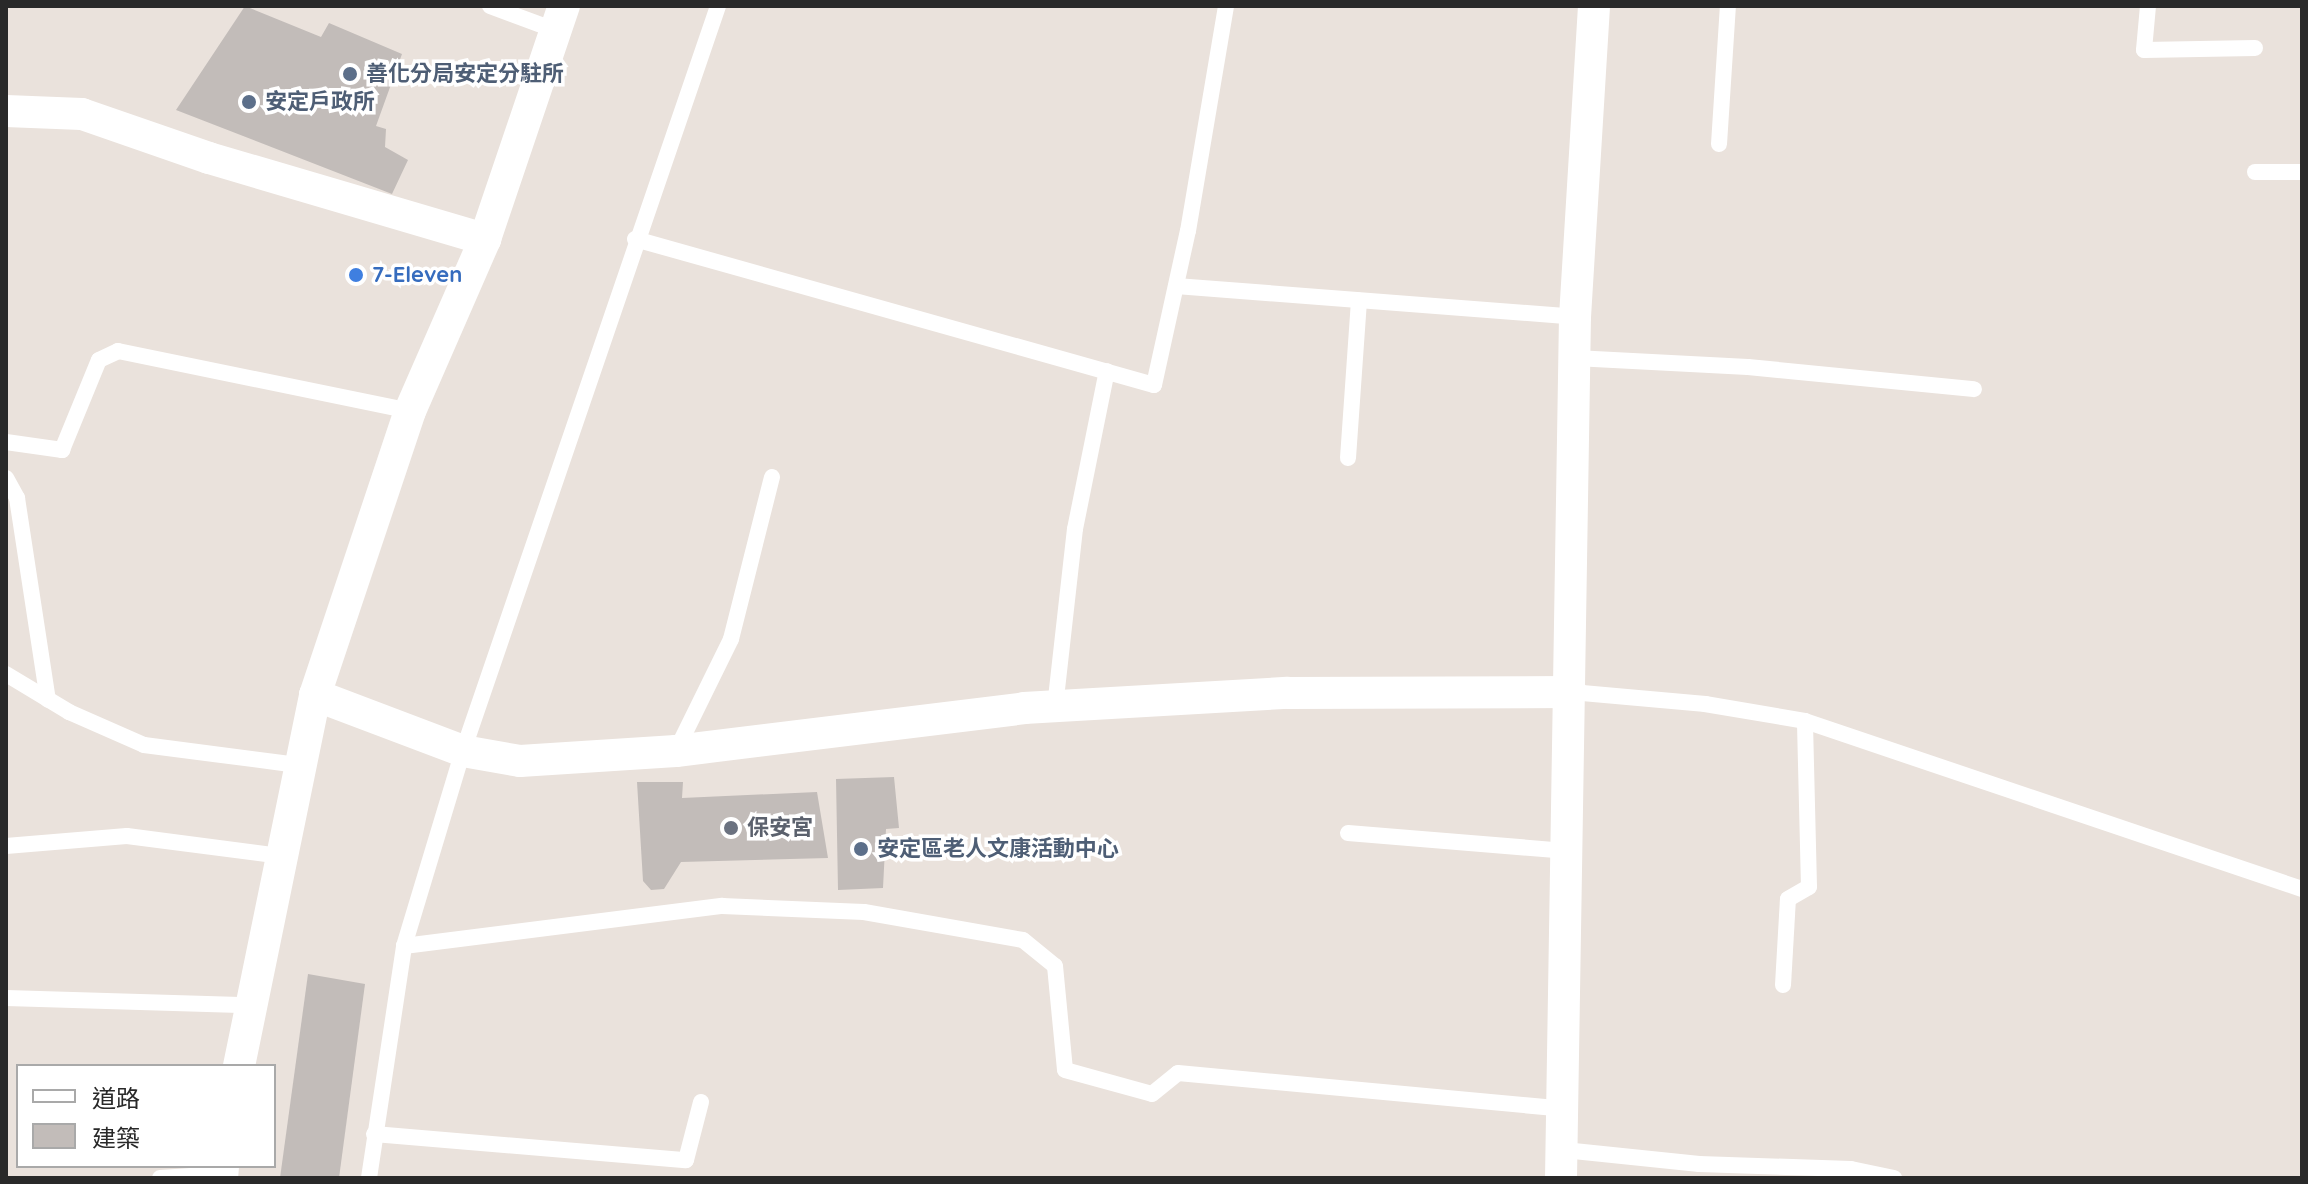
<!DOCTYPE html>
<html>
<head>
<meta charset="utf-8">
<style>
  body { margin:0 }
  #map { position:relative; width:2308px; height:1184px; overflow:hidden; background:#eae2dc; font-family:Quicksand,"Noto Sans TC",sans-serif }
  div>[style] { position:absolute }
  .building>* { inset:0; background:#c2bcb9 }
  .service>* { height:16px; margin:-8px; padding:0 8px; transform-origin:8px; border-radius:8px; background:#fff }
  .minor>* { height:32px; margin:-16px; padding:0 16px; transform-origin:16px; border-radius:16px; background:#fff }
  .dots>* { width:22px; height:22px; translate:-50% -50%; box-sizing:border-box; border:4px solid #fff; border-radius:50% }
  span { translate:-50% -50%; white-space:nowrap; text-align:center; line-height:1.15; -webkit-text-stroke:7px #fff; paint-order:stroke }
  .service-label { font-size:22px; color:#4e5e75; font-weight:700 }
  .left { translate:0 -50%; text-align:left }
  .shop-label { font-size:22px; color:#366cbe; font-weight:700 }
  .worship-label { font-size:22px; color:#5b616d; font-weight:700 }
  .frame { position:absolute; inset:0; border:8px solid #292929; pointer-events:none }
  .legend { position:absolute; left:16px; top:1064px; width:260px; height:104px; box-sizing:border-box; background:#fff; border:2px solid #a9a9a9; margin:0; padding:10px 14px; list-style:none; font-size:24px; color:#292929 }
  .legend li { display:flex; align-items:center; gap:16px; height:40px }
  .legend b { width:40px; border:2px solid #a9a9a9 }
</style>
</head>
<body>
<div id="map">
  <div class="building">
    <i style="clip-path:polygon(245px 6px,321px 37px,329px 23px,402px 54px,376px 126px,386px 129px,385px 147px,408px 160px,392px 194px,176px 110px)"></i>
    <i style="clip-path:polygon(894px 777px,899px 828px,886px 829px,883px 888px,838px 890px,836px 779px)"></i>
    <i style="clip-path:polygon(637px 782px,683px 782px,682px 798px,817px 792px,828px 858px,681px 862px,664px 889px,651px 890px,643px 881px)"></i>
    <i style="clip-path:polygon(308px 974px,365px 984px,339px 1178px,280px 1178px)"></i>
  </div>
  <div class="service">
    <i style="left:490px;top:6px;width:69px;rotate:20.3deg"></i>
    <i style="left:2148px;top:6px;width:44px;rotate:95.2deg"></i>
    <i style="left:2144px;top:50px;width:111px;rotate:-1deg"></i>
    <i style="left:1719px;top:144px;width:138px;rotate:-86.3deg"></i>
    <i style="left:2255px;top:172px;width:47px"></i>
    <i style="left:635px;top:239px;width:539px;rotate:15.71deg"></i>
    <i style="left:1154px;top:385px;width:158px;rotate:-77.6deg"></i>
    <i style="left:1188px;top:231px;width:228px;rotate:-80.4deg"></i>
    <i style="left:1176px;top:286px;width:400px;rotate:4.4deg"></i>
    <i style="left:1575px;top:358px;width:173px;rotate:3deg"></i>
    <i style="left:1748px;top:367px;width:227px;rotate:5.6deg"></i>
    <i style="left:6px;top:442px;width:57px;rotate:8.1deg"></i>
    <i style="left:62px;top:450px;width:97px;rotate:-67.7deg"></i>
    <i style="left:99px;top:360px;width:21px;rotate:-25deg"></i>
    <i style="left:118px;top:351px;width:298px;rotate:11.6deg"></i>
    <i style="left:1348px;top:458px;width:158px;rotate:-86deg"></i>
    <i style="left:6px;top:478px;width:23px;rotate:61deg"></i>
    <i style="left:17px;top:498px;width:204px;rotate:81.3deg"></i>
    <i style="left:6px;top:674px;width:74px;rotate:31.1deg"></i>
    <i style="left:69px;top:712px;width:82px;rotate:23.7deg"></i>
    <i style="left:144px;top:745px;width:155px;rotate:7.4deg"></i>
    <i style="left:1571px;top:692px;width:135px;rotate:5.1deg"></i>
    <i style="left:1705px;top:704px;width:101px;rotate:9.6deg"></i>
    <i style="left:1805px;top:721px;width:525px;rotate:18.68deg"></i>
    <i style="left:1055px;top:707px;width:179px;rotate:-83.6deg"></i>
    <i style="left:1075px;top:529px;width:161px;rotate:-78.6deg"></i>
    <i style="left:676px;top:751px;width:125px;rotate:-63.8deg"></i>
    <i style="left:731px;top:639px;width:167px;rotate:-75.8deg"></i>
    <i style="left:1348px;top:833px;width:221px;rotate:4.7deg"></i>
    <i style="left:6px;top:846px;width:121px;rotate:-4.7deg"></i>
    <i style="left:127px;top:836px;width:154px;rotate:7.4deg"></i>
    <i style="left:404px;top:946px;width:321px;rotate:-7.2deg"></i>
    <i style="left:722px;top:906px;width:142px;rotate:2.4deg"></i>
    <i style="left:864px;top:912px;width:161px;rotate:10deg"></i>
    <i style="left:1023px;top:940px;width:41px;rotate:39.1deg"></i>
    <i style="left:1055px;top:966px;width:104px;rotate:84.5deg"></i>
    <i style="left:1065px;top:1070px;width:90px;rotate:15.4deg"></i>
    <i style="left:1152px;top:1094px;width:33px;rotate:-39deg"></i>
    <i style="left:1178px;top:1073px;width:387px;rotate:5.3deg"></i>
    <i style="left:1783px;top:985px;width:86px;rotate:-86.7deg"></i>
    <i style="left:1788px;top:899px;width:24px;rotate:-30deg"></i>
    <i style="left:1809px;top:887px;width:166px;rotate:-91.4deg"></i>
    <i style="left:6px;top:998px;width:243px;rotate:1.7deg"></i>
    <i style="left:374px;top:1134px;width:313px;rotate:4.8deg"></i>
    <i style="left:686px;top:1160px;width:60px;rotate:-75.5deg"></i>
    <i style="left:1564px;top:1150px;width:136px;rotate:5.9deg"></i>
    <i style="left:1699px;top:1164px;width:152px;rotate:1.9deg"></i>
    <i style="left:1851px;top:1169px;width:44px;rotate:11.8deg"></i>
    <i style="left:160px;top:1178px;width:62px;rotate:-3.7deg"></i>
    <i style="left:369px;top:1178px;width:235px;rotate:-81.4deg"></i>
    <i style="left:404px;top:946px;width:204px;rotate:-73.2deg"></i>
    <i style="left:463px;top:751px;width:787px;rotate:-71.1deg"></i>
  </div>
  <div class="minor">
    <i style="left:6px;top:111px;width:76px;rotate:2.3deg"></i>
    <i style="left:82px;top:114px;width:134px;rotate:19.1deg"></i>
    <i style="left:209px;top:158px;width:288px;rotate:16.4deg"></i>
    <i style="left:315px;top:695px;width:158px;rotate:20.7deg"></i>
    <i style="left:463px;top:751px;width:58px;rotate:10deg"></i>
    <i style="left:520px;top:761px;width:156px;rotate:-3.7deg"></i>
    <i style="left:676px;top:751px;width:351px;rotate:-7deg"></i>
    <i style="left:1024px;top:708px;width:264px;rotate:-3.3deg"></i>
    <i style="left:1288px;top:693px;width:283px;rotate:-0.2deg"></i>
    <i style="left:239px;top:1066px;width:379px;rotate:-78.4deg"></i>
    <i style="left:315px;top:695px;width:299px;rotate:-71.5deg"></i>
    <i style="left:410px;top:411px;width:188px;rotate:-66.4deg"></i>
    <i style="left:485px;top:239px;width:246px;rotate:-71.3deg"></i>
    <i style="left:222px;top:1178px;width:12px;rotate:-85deg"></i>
    <i style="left:1561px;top:1178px;width:861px;rotate:-89.07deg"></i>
    <i style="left:1575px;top:317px;width:312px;rotate:-86.5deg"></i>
  </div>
  <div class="dots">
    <i style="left:350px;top:74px;background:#5c6f8a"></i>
    <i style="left:249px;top:102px;background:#5c6f8a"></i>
    <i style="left:356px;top:275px;background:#3f7fe0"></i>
    <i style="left:731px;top:828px;background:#6b7280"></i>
    <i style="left:861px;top:849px;background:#5c6f8a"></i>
  </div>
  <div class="service-label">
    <span class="left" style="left:366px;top:74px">善化分局安定分駐所</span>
    <span class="left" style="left:265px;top:102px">安定戶政所</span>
    <span class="left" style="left:877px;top:849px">安定區老人文康活動中心</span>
  </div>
  <div class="shop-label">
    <span class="left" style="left:372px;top:275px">7-Eleven</span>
  </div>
  <div class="worship-label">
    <span class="left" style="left:747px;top:828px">保安宮</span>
  </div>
  <div class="frame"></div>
  <ul class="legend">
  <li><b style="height:10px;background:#fff"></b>道路</li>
  <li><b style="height:22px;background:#c2bcb9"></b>建築</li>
  </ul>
</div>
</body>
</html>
